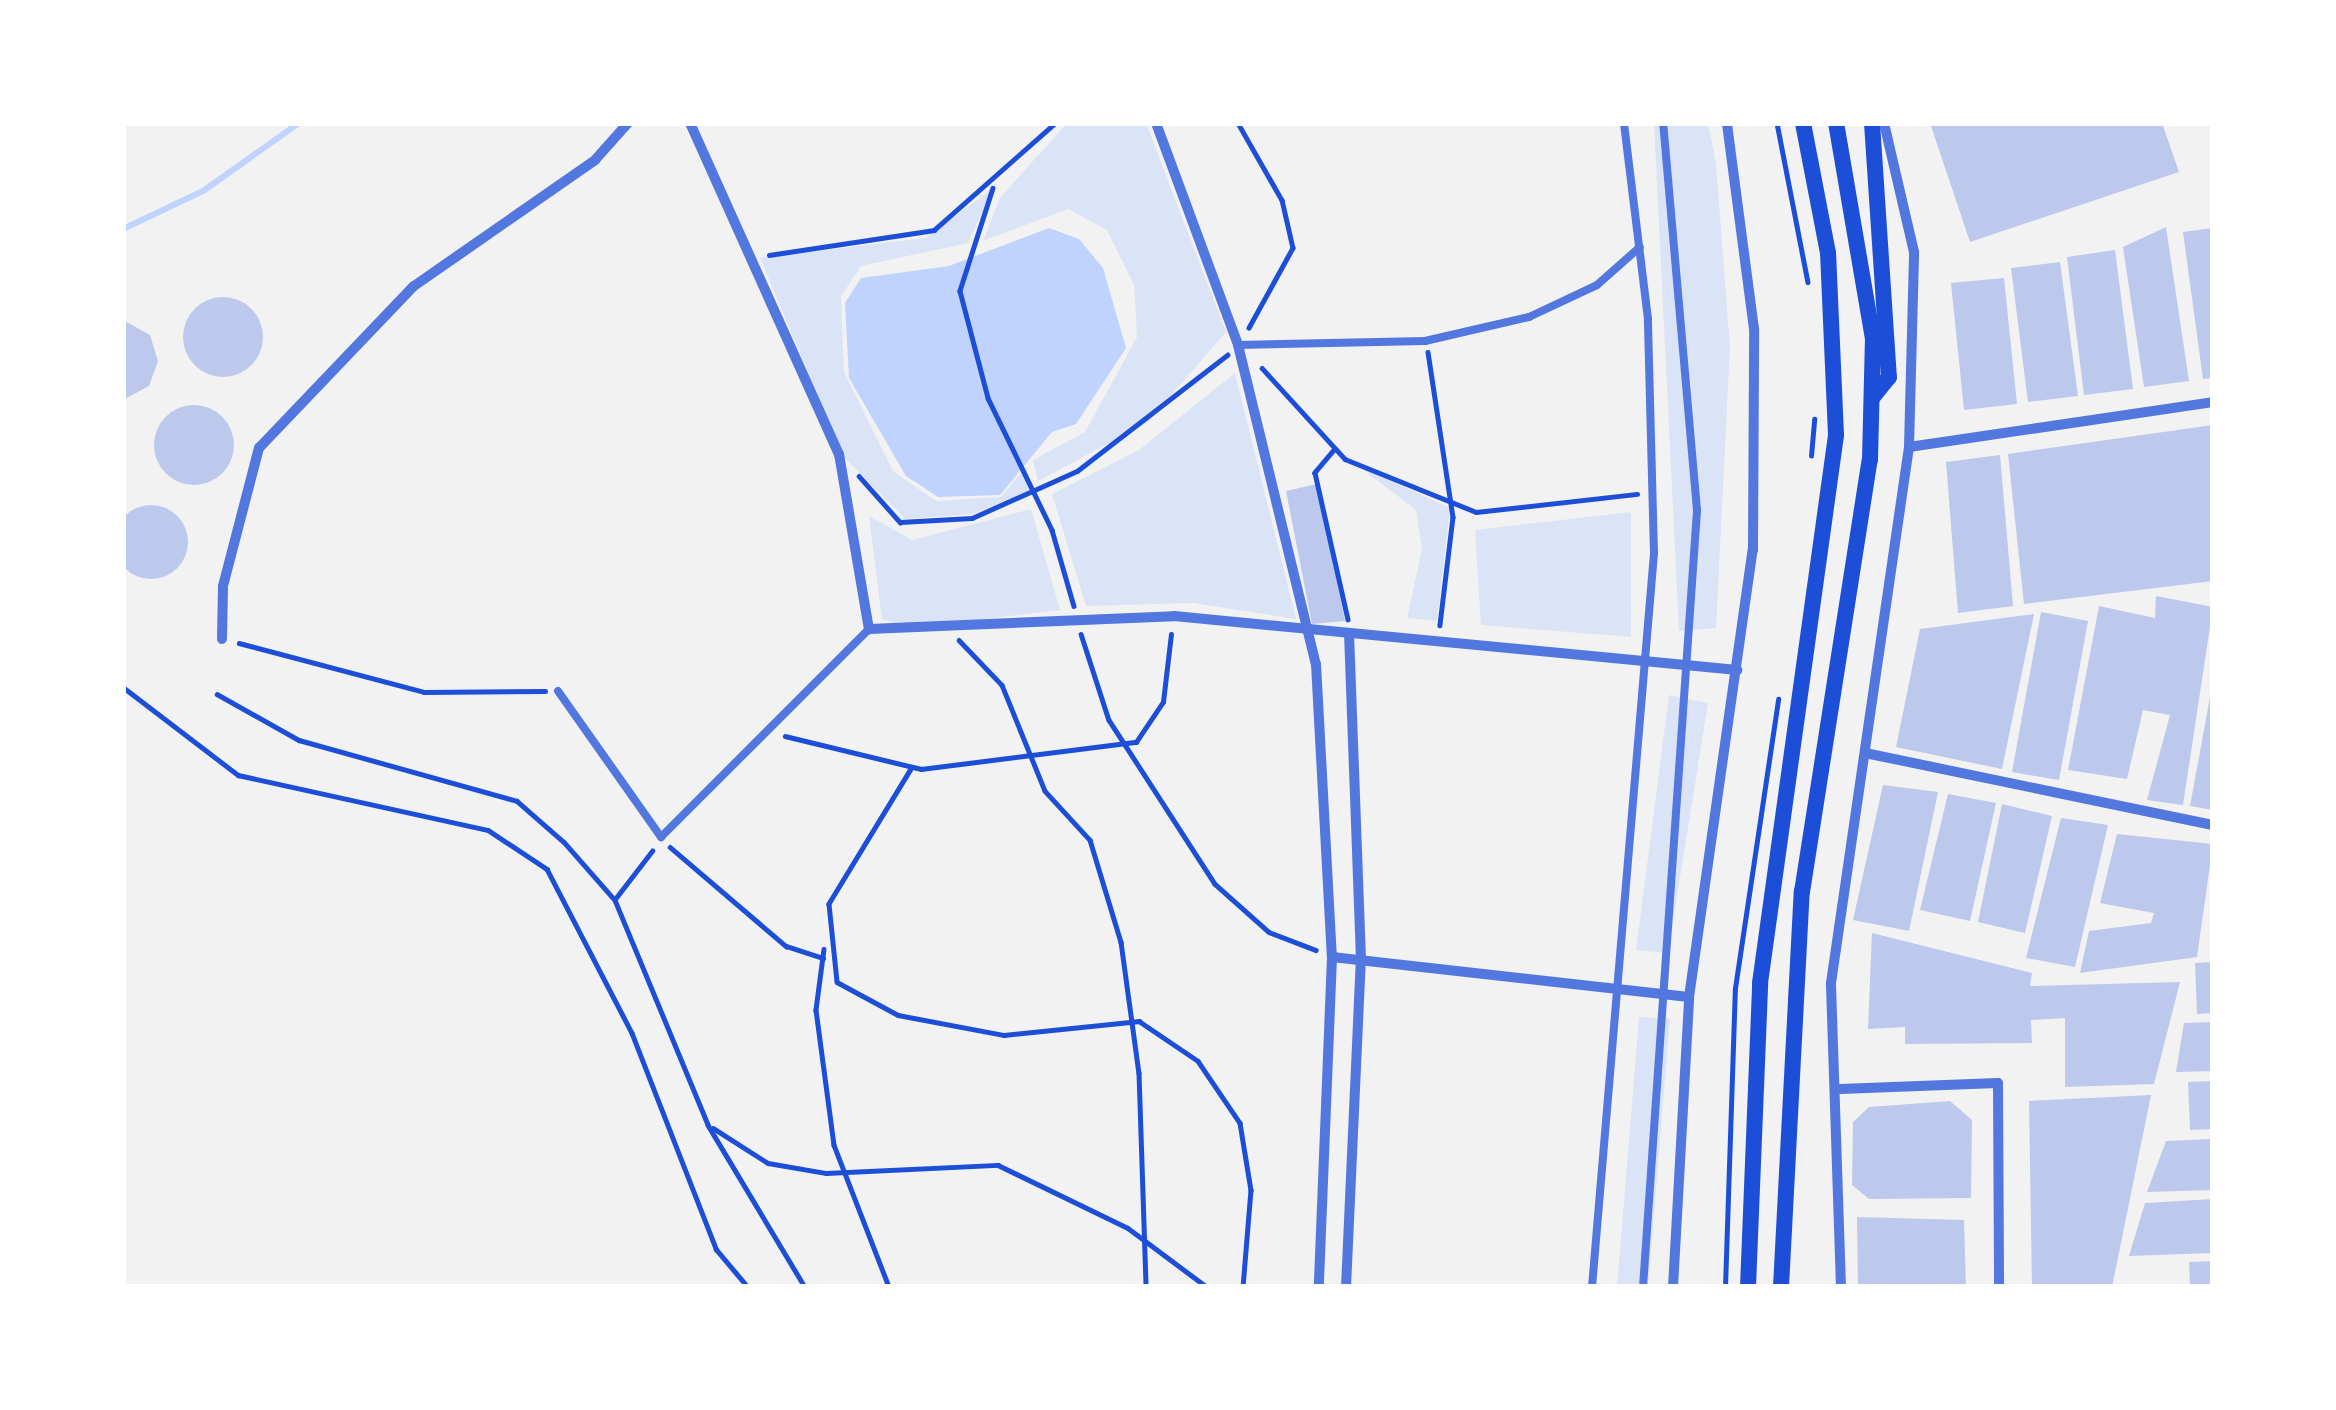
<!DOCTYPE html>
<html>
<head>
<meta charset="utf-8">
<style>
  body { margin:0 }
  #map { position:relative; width:2336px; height:1410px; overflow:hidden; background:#f2f2f2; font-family:"Roboto Serif",serif }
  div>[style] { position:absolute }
  .green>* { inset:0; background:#dbe4f7 }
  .water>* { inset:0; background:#bfd3fe }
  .stream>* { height:6px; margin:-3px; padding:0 3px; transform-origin:3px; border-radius:3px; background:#bfd3fe }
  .building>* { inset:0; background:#bdc9ec }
  .round { border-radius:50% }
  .path>* { height:4.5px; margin:-2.25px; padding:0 2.25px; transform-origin:2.25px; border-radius:2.25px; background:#1d4ed8 }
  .pedestrian>* { height:8px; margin:-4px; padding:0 4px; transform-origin:4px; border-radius:4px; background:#5277de }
  .minor>* { height:10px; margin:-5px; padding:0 5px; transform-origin:5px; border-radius:5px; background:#5277de }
  .primary>* { height:16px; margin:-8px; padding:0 8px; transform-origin:8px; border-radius:8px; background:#1d4ed8 }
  span { translate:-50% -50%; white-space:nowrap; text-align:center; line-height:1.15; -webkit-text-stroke:12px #fff; paint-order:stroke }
  .frame { position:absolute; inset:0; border:126px solid #fff; pointer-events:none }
</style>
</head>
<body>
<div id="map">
  <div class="green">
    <i style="clip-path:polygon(1067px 123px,1146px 123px,1226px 332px,1147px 423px,1038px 481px,1033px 460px,1085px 432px,1137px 337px,1134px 285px,1107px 230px,1068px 209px,983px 241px,1000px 198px)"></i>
    <i style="clip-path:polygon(1654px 123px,1708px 123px,1716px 164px,1730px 347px,1716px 628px,1679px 631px)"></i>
    <i style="clip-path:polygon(993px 188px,968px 243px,861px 266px,841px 296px,844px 372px,893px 471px,936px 501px,1001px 497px,1026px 467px,1032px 489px,973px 514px,905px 519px,844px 457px,760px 258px,925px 238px)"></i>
    <i style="clip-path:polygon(1235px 373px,1296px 619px,1193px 603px,1086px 606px,1052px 494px,1139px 450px)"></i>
    <i style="clip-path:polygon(1357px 465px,1450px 508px,1437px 621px,1407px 618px,1422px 549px,1416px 510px)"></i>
    <i style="clip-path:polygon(1031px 509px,1060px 610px,910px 628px,882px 619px,869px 516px,912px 540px)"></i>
    <i style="clip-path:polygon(1631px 512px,1631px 637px,1481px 625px,1475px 530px)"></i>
    <i style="clip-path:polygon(1669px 695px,1708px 703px,1668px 953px,1636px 950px)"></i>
    <i style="clip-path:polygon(1639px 1017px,1670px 1019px,1648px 1287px,1617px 1287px)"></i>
  </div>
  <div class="water">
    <i style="clip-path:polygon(1049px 228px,1079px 239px,1103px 268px,1126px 348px,1076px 424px,1052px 432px,1000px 495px,938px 497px,906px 476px,849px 378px,845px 303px,861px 278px,949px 266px)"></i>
  </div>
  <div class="stream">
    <i style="left:123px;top:229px;width:89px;rotate:-25.4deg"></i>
    <i style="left:203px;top:191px;width:118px;rotate:-35.3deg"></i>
  </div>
  <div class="building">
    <i style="clip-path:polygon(1930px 123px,2162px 123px,2179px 172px,1970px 242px)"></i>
    <i style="clip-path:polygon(2166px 227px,2189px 381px,2144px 387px,2123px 247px)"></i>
    <i style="clip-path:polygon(2213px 228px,2213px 378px,2203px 379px,2183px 232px)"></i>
    <i style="clip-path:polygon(2115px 250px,2133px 389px,2084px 395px,2067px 257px)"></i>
    <i style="clip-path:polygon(2060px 262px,2078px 396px,2028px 402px,2011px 268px)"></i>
    <i style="clip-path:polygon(2004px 278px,2017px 404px,1964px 410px,1951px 283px)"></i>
    <i class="round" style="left:183px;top:297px;width:80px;height:80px"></i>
    <i style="clip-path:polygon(123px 320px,150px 335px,158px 361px,149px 386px,123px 400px)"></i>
    <i class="round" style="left:154px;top:405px;width:80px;height:80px"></i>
    <i style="clip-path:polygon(2213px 425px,2213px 581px,2024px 604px,2008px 454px)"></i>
    <i style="clip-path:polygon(2000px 455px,2013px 606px,1958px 613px,1946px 462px)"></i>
    <i style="clip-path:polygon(1317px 484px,1345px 621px,1312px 624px,1286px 491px)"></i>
    <i class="round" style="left:114px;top:505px;width:74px;height:74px"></i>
    <i style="clip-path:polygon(2156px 596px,2213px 607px,2183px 805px,2147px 800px,2170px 715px,2143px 710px,2127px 779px,2068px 770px,2099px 606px,2155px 618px)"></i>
    <i style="clip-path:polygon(2041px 612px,2088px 621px,2059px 780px,2012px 772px)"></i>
    <i style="clip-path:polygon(2034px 614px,2002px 769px,1896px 747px,1920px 629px)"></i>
    <i style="clip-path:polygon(2211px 692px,2213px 692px,2213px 810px,2190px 806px)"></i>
    <i style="clip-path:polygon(1883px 785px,1938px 792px,1909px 931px,1853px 920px)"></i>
    <i style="clip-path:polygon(1948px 794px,1996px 803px,1970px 921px,1920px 910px)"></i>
    <i style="clip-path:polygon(2002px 804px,2052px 816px,2025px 933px,1978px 922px)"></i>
    <i style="clip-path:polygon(2061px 818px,2108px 825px,2075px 967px,2026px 958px)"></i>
    <i style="clip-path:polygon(2117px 834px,2213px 844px,2197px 957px,2080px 973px,2089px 931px,2151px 923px,2154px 913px,2100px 903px)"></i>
    <i style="clip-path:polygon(1872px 933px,2032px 973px,2030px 986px,2180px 982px,2154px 1084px,2065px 1087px,2065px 1018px,2031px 1020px,2032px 1043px,1905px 1044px,1905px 1027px,1868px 1029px)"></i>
    <i style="clip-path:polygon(2213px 962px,2213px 1013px,2197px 1014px,2195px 963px)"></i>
    <i style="clip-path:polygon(2213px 1022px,2213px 1071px,2176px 1072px,2184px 1023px)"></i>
    <i style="clip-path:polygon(2213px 1081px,2213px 1129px,2190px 1130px,2188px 1082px)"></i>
    <i style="clip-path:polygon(2151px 1095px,2112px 1287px,2032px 1287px,2029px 1101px)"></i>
    <i style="clip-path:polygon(1950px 1101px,1972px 1120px,1971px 1198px,1869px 1199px,1852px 1185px,1853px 1122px,1869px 1107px)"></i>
    <i style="clip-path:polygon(2213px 1139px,2213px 1190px,2147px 1192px,2166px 1141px)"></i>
    <i style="clip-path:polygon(2213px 1199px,2213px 1253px,2129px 1256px,2145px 1203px)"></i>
    <i style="clip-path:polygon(1857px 1217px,1964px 1220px,1966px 1287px,1858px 1287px)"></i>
    <i style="clip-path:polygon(2213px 1261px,2213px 1287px,2190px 1287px,2189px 1262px)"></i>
  </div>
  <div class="path">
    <i style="left:1238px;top:123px;width:89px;rotate:60.3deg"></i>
    <i style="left:1282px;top:200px;width:49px;rotate:77.1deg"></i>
    <i style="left:1293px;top:248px;width:91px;rotate:118.8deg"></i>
    <i style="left:1777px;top:123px;width:162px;rotate:79deg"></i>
    <i style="left:993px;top:188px;width:108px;rotate:107.8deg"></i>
    <i style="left:960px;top:291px;width:111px;rotate:75.3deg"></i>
    <i style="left:988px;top:398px;width:147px;rotate:64.1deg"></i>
    <i style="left:1052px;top:530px;width:79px;rotate:73.9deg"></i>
    <i style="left:769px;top:255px;width:167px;rotate:-8.6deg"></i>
    <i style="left:934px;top:230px;width:162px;rotate:-41.5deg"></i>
    <i style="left:1428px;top:352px;width:167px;rotate:81.4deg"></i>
    <i style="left:1453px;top:517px;width:109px;rotate:96.9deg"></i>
    <i style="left:1262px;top:368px;width:123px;rotate:47.6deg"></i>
    <i style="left:1345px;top:459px;width:141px;rotate:22deg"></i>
    <i style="left:1476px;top:512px;width:162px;rotate:-6.4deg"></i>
    <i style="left:1334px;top:450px;width:30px;rotate:130deg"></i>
    <i style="left:1315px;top:473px;width:150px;rotate:77.3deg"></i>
    <i style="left:1811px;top:456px;width:37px;rotate:-85deg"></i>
    <i style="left:859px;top:476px;width:62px;rotate:48.3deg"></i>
    <i style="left:900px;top:522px;width:72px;rotate:-3.2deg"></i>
    <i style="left:972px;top:518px;width:115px;rotate:-24.1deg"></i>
    <i style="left:1077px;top:471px;width:190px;rotate:-37.7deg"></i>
    <i style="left:1081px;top:634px;width:90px;rotate:72deg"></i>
    <i style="left:1109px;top:720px;width:195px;rotate:57.1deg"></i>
    <i style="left:1215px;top:884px;width:72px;rotate:41.6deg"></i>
    <i style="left:1269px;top:932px;width:50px;rotate:21deg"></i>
    <i style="left:959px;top:640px;width:62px;rotate:46.3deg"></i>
    <i style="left:1002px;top:685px;width:114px;rotate:67.9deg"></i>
    <i style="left:1045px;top:791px;width:67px;rotate:47.4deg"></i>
    <i style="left:1090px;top:840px;width:107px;rotate:73.1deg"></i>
    <i style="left:1121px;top:942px;width:132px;rotate:82.2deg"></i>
    <i style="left:1139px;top:1073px;width:214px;rotate:88.1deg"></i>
    <i style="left:239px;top:643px;width:191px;rotate:14.8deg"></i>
    <i style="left:424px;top:692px;width:121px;rotate:-0.5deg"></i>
    <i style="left:123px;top:687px;width:145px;rotate:37.4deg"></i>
    <i style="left:238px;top:775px;width:256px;rotate:12.4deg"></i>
    <i style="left:488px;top:830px;width:71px;rotate:33.5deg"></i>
    <i style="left:547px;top:869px;width:185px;rotate:62.6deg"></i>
    <i style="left:632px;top:1033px;width:232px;rotate:68.7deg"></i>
    <i style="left:716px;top:1249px;width:50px;rotate:49.9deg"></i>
    <i style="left:217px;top:694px;width:94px;rotate:29.3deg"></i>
    <i style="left:299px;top:740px;width:226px;rotate:15.6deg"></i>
    <i style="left:517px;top:801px;width:62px;rotate:41.1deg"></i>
    <i style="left:564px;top:842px;width:77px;rotate:48.7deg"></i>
    <i style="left:615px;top:900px;width:243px;rotate:67.5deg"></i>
    <i style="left:708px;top:1125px;width:189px;rotate:59.1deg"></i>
    <i style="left:785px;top:736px;width:140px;rotate:13.6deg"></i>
    <i style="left:921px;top:769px;width:217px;rotate:-7.2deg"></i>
    <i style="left:1136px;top:742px;width:48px;rotate:-56deg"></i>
    <i style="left:1163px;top:702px;width:68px;rotate:-83.3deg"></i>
    <i style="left:911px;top:769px;width:158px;rotate:121.3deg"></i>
    <i style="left:829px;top:904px;width:78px;rotate:84.1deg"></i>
    <i style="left:837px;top:982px;width:69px;rotate:28.4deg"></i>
    <i style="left:898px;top:1015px;width:108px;rotate:10.7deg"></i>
    <i style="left:1004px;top:1035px;width:136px;rotate:-5.9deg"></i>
    <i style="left:1139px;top:1021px;width:71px;rotate:34.1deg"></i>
    <i style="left:1198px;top:1061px;width:75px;rotate:55.9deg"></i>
    <i style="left:1240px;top:1123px;width:68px;rotate:80.7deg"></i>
    <i style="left:1251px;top:1190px;width:97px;rotate:94.7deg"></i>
    <i style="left:670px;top:847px;width:153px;rotate:40.5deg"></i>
    <i style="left:786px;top:946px;width:39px;rotate:18deg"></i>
    <i style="left:615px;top:899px;width:61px;rotate:-52.4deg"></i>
    <i style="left:824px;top:949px;width:62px;rotate:97.5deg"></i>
    <i style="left:816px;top:1010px;width:136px;rotate:82.4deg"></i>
    <i style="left:834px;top:1145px;width:152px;rotate:68.8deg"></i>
    <i style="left:713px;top:1128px;width:65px;rotate:32.5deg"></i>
    <i style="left:768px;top:1163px;width:59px;rotate:9.8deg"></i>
    <i style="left:826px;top:1173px;width:172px;rotate:-2.7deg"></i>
    <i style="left:998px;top:1165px;width:144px;rotate:25.9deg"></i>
    <i style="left:1128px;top:1228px;width:99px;rotate:36.8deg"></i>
    <i style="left:1725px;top:1287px;width:299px;rotate:-88.1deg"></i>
    <i style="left:1735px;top:988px;width:292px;rotate:-81.5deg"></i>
  </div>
  <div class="pedestrian">
    <i style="left:1238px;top:345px;width:187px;rotate:-1.2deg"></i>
    <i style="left:1425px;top:341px;width:107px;rotate:-13deg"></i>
    <i style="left:1529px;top:317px;width:75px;rotate:-25.2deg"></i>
    <i style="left:1597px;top:285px;width:57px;rotate:-41.5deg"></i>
    <i style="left:558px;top:691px;width:179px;rotate:54.8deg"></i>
    <i style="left:661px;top:837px;width:294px;rotate:-45deg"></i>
    <i style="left:1592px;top:1287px;width:737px;rotate:-85.17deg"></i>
    <i style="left:1654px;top:553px;width:234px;rotate:-91.5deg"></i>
    <i style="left:1648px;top:319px;width:197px;rotate:-97deg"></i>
    <i style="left:1643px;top:1287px;width:779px;rotate:-86.02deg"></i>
    <i style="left:1697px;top:510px;width:388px;rotate:-95deg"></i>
  </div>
  <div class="minor">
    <i style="left:690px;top:123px;width:363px;rotate:65.8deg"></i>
    <i style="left:839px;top:454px;width:178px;rotate:80.3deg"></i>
    <i style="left:869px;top:629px;width:305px;rotate:-2.4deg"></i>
    <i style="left:1174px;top:616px;width:566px;rotate:5.48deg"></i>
    <i style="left:1156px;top:123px;width:237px;rotate:69.7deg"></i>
    <i style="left:1238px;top:345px;width:328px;rotate:76.3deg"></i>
    <i style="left:1316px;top:664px;width:293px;rotate:86.9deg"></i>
    <i style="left:1332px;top:957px;width:330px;rotate:92.3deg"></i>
    <i style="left:1909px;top:447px;width:307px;rotate:-8.4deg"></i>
    <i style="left:222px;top:639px;width:53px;rotate:-88.9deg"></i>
    <i style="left:223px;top:586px;width:143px;rotate:-75.4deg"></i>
    <i style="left:259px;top:448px;width:224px;rotate:-46.3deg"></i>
    <i style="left:414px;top:286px;width:221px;rotate:-34.8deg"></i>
    <i style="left:595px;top:160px;width:50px;rotate:-48.3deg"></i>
    <i style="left:1865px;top:753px;width:355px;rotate:11.7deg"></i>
    <i style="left:1332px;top:957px;width:359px;rotate:6.4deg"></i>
    <i style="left:1840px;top:1089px;width:158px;rotate:-2.2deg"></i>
    <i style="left:1998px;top:1083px;width:204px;rotate:89.7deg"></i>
    <i style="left:1346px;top:1287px;width:327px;rotate:-87.4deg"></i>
    <i style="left:1361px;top:960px;width:323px;rotate:-92.1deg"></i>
    <i style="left:1673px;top:1287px;width:290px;rotate:-86.8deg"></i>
    <i style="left:1689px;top:997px;width:452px;rotate:-81.9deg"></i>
    <i style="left:1753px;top:550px;width:221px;rotate:-89.7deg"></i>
    <i style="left:1754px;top:329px;width:208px;rotate:-97.5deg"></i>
    <i style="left:1841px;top:1287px;width:304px;rotate:-91.9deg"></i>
    <i style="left:1831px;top:983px;width:542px;rotate:-81.72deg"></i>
    <i style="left:1909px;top:447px;width:195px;rotate:-88.5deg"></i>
    <i style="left:1914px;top:252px;width:132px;rotate:-103.1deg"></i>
  </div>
  <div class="primary">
    <i style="left:1872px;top:123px;width:255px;rotate:86.2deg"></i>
    <i style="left:1889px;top:377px;width:26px;rotate:129deg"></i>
    <i style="left:1748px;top:1287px;width:304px;rotate:-87.7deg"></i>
    <i style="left:1760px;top:983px;width:553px;rotate:-82.1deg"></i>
    <i style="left:1836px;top:435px;width:182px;rotate:-92.5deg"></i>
    <i style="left:1828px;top:253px;width:132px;rotate:-100.9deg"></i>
    <i style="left:1781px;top:1287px;width:396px;rotate:-87deg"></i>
    <i style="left:1802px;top:892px;width:437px;rotate:-81.1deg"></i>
    <i style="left:1870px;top:460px;width:121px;rotate:-88.6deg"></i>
    <i style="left:1873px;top:339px;width:219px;rotate:-99.7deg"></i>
  </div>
  <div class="frame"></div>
</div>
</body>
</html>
